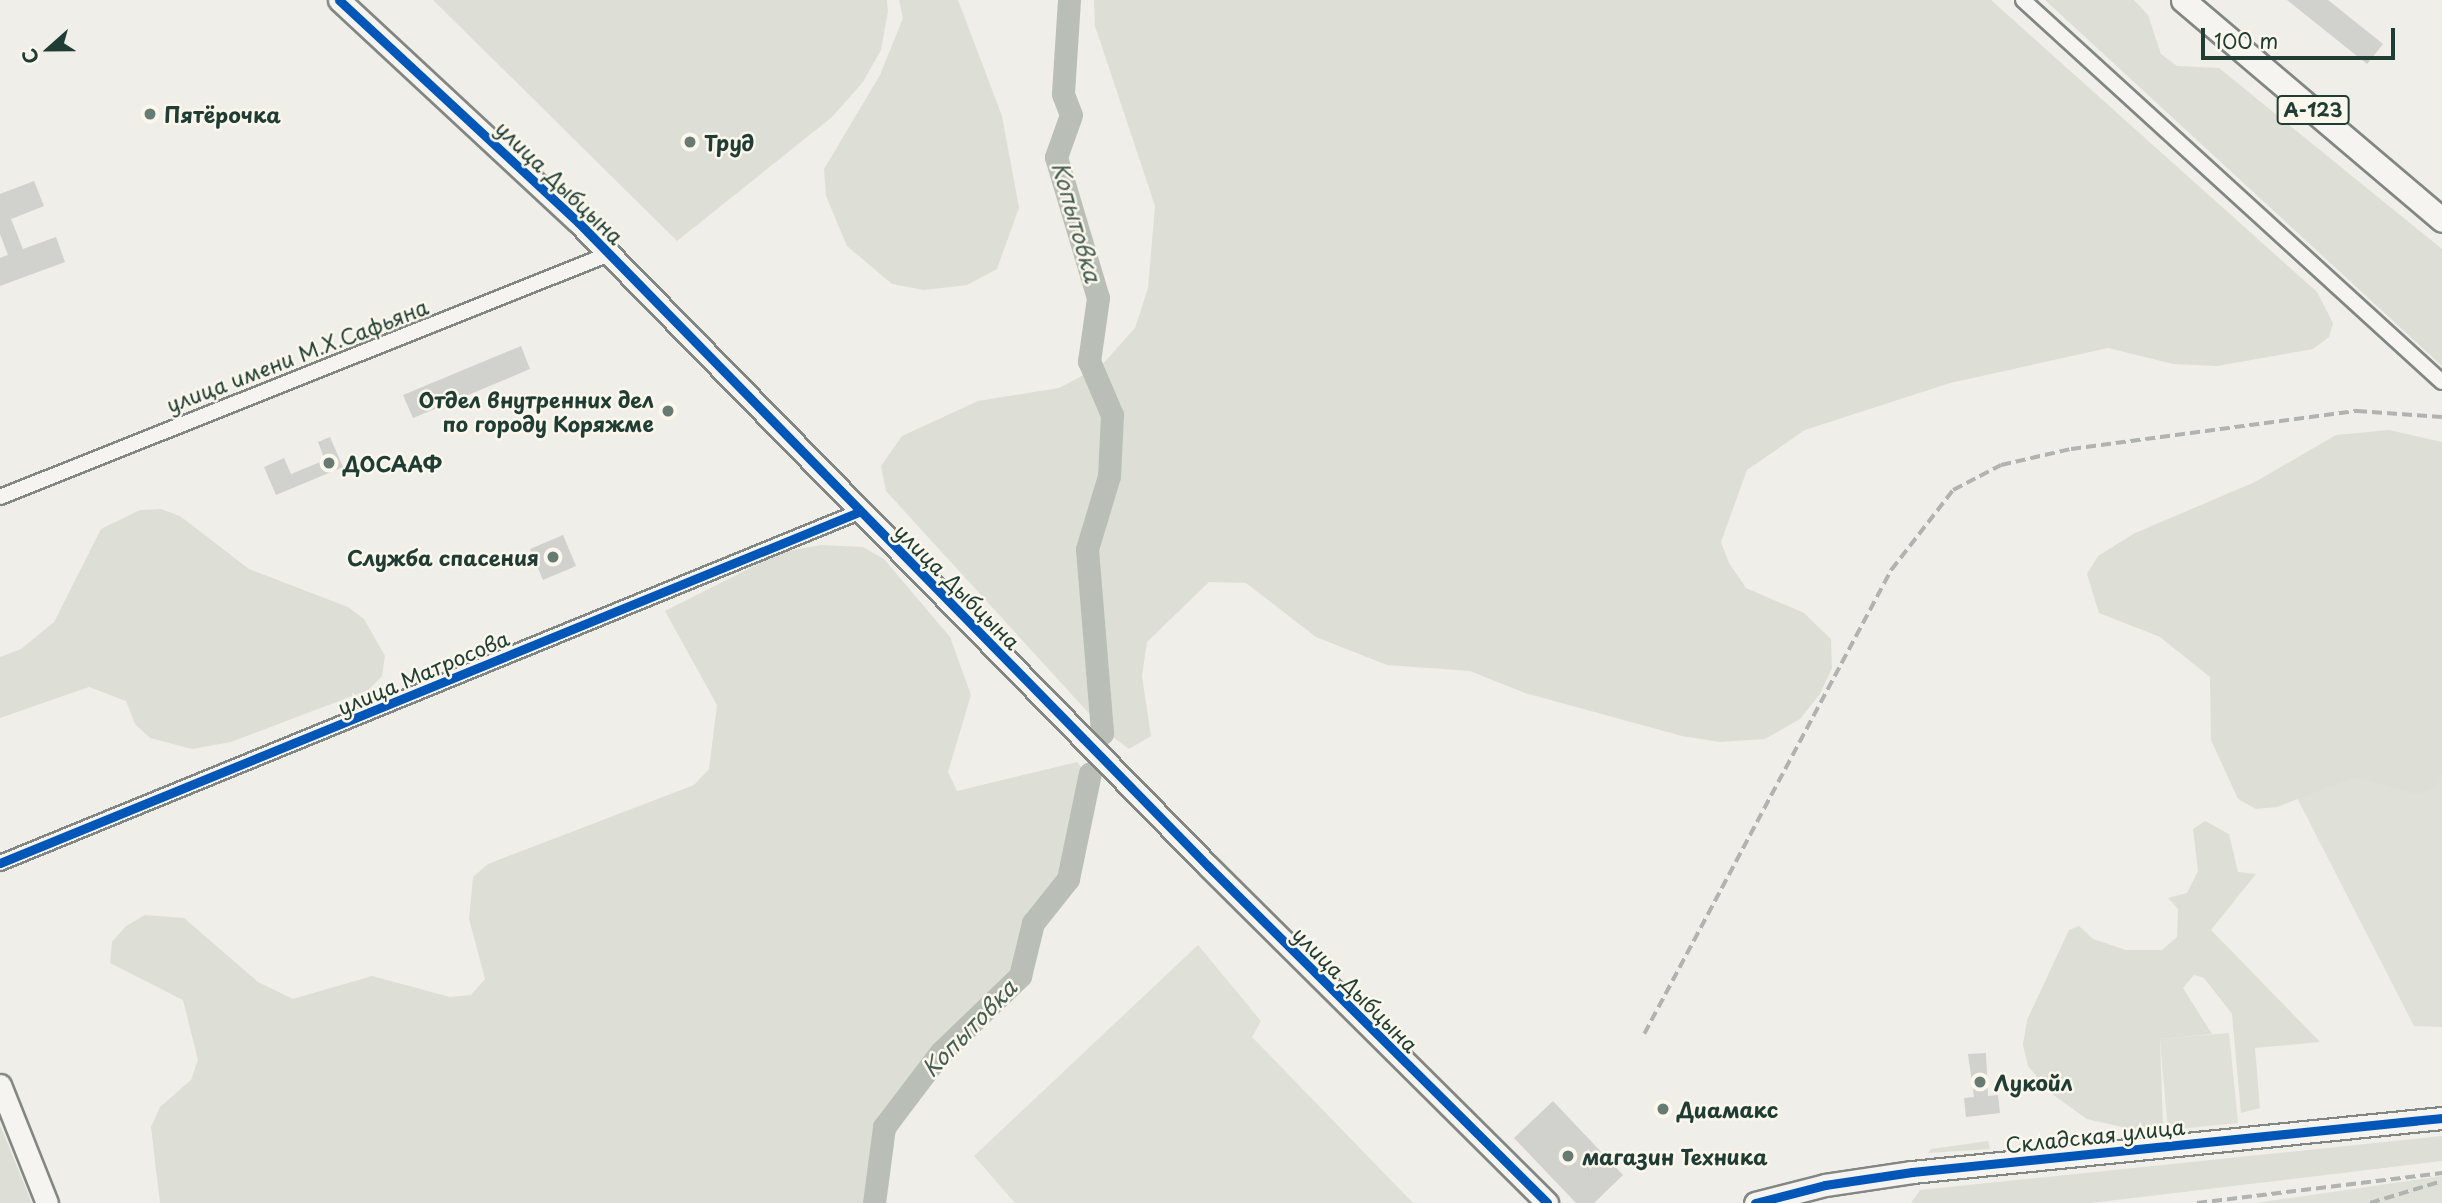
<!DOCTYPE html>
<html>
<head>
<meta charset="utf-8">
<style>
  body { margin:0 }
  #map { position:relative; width:2442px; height:1203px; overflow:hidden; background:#efeee8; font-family:"Playpen Sans",sans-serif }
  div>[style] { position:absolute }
  .built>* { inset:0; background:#dfe0d7 }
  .green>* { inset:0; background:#dddfd6 }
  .river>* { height:23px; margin:-11.5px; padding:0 11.5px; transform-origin:11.5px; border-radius:11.5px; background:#b9bfb6 }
  .building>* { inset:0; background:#d1d1cd }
  .roads { filter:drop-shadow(2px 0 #828783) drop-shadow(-2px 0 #828783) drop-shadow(0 2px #828783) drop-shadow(0 -2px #828783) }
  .street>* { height:14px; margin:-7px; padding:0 7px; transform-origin:7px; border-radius:7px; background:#f5f4f0 }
  .secondary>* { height:21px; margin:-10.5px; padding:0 10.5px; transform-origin:10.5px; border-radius:10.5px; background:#f5f4f0 }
  .primary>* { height:23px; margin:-11.5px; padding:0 11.5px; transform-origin:11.5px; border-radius:11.5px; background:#f5f4f0 }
  .rail>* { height:3.5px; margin-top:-1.75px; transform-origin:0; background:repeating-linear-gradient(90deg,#b1b3b0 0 10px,transparent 0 15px) }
  .cycleway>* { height:9px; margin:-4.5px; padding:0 4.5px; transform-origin:4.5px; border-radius:4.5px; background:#0057b8 }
  .dots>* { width:19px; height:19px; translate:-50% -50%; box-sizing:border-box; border:4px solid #fbf7ec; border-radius:50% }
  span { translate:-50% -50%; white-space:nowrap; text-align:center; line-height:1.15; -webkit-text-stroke:5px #fbf7ec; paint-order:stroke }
  .shield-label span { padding:2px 5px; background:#fbf7ec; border:2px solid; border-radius:5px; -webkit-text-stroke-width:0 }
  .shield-label { font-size:19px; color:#1f3d34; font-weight:700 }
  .poi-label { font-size:21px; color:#1f3d34; font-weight:700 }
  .left { translate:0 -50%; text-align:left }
  .right { translate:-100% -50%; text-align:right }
  .street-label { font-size:21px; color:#1f3d34 }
  .water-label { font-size:23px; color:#465e55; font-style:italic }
  .north { position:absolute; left:14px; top:14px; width:70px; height:70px; -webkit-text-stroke:5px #fbf7ec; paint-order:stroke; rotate:249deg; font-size:19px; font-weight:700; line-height:28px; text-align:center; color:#1f3d34 }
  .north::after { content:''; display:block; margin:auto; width:24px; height:32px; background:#1f3d34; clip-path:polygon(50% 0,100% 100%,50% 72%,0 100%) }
  .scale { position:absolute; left:2201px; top:28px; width:194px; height:32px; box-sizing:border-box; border:4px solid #1f3d34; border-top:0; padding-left:9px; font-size:21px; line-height:24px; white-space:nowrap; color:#1f3d34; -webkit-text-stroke:5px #fbf7ec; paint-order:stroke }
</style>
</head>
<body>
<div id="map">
  <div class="built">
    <i style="clip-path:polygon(2351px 758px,2442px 764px,2442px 1027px,2414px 1026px,2293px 790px,2328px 788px)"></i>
    <i style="clip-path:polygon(1198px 945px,1261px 1021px,1252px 1037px,1413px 1203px,1015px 1203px,974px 1156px)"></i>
    <i style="clip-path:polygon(2229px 1033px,2238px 1123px,2168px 1130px,2160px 1039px)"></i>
    <i style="clip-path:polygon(2442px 1176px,2442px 1203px,2256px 1203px)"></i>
  </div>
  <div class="green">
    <i style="clip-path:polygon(433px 0,887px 0,888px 11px,881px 50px,863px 82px,832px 117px,677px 241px)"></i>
    <i style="clip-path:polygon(899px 0,958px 0,1002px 116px,1019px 208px,997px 269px,967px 285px,924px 290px,892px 284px,847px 246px,826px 196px,824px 169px,880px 75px,903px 18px)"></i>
    <i style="clip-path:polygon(1094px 0,1991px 0,2317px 292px,2333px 323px,2329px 337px,2313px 349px,2217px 366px,2173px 364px,2108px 348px,1950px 383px,1805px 430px,1747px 470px,1721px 542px,1729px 563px,1746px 588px,1804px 613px,1831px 639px,1832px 668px,1820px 694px,1800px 719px,1765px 739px,1720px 742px,1682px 736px,1525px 693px,1470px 671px,1387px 665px,1316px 637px,1246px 583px,1209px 582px,1147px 642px,1142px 676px,1151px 736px,1129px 749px,1106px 732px,886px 491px,881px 466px,902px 436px,978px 401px,1059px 388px,1102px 365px,1135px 328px,1148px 288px,1155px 206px,1095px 26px)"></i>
    <i style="clip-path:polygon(2045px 0,2134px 0,2148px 15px,2161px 54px,2177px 66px,2219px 68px,2442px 249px,2442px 366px)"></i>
    <i style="clip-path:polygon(2389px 430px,2442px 442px,2442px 772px,2436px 788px,2416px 794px,2355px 777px,2277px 807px,2256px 809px,2238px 799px,2211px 740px,2210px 677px,2160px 637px,2099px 613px,2087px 574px,2098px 556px,2135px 533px,2255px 482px,2336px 435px)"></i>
    <i style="clip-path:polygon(161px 509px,180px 516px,249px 569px,348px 607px,364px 619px,385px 656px,382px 676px,368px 690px,231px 742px,192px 749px,150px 738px,135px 724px,126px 701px,89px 687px,0 718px,0 657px,21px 649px,54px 622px,101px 529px,140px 510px)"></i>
    <i style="clip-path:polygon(821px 545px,863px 547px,884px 559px,950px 637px,971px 695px,948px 772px,957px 791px,1077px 762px,1090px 776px,1092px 797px,1040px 937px,997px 1011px,922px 1093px,868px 1175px,865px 1203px,160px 1203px,151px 1127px,160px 1107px,191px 1080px,198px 1060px,183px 1000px,110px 963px,112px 942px,126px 926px,145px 915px,184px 918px,258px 982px,293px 999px,372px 976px,450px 997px,471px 995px,485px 979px,469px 919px,473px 877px,488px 864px,694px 785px,709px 769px,717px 705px,665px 611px,782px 552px)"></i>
    <i style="clip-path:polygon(2205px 821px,2229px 834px,2238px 872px,2256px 874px,2211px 930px,2320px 1042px,2255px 1048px,2260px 1108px,2241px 1113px,2232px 1014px,2204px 978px,2194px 975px,2183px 988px,2212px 1034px,2160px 1039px,2163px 1125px,2131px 1129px,2087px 1119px,2052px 1094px,2028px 1066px,2023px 1045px,2027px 1020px,2069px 930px,2079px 926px,2093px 939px,2126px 950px,2162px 950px,2177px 937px,2178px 909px,2168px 898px,2187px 893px,2198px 871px,2193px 829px)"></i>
    <i style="clip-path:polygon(0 1125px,32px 1203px,0 1203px)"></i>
    <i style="clip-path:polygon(2442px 1136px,2442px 1161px,2091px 1203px,1911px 1203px,1920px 1190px)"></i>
    <i style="clip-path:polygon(1988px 1141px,1990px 1149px,1928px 1153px,1931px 1149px)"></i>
  </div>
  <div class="river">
    <i style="left:1069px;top:0;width:94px;rotate:93.7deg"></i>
    <i style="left:1063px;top:94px;width:22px;rotate:69deg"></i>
    <i style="left:1071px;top:115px;width:45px;rotate:109.7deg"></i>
    <i style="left:1056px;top:157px;width:147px;rotate:73.4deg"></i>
    <i style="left:1098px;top:298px;width:64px;rotate:98.1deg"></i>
    <i style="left:1089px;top:361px;width:59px;rotate:66.9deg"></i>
    <i style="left:1112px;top:415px;width:61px;rotate:92.8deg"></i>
    <i style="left:1109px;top:476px;width:76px;rotate:106.8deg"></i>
    <i style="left:1087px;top:549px;width:185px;rotate:85.3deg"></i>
    <i style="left:874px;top:1203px;width:77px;rotate:-82.5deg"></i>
    <i style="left:884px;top:1127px;width:94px;rotate:-52.8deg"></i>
    <i style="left:941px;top:1052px;width:110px;rotate:-43.9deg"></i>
    <i style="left:1020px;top:976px;width:55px;rotate:-76.2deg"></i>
    <i style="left:1033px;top:923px;width:56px;rotate:-51.5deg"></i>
    <i style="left:1068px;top:879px;width:108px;rotate:-78.3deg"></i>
  </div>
  <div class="building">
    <i style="clip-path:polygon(2287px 0,2328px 0,2383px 44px,2367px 64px)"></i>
    <i style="clip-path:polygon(34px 181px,44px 206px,11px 219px,23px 249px,56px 237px,65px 262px,0 286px,0 258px,8px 255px,0 234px,0 194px)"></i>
    <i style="clip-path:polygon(521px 346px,530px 369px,413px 418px,403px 395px)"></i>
    <i style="clip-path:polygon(330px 437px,343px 467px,276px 495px,264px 467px,284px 458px,291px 474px,325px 460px,318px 442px)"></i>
    <i style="clip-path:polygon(563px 535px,576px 566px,543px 580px,530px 549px)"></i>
    <i style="clip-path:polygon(1986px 1053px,1988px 1096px,1998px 1095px,2000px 1113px,1966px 1117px,1964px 1098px,1974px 1097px,1968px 1054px)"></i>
    <i style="clip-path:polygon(1553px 1101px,1623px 1175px,1594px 1203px,1576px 1203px,1514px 1138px)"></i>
  </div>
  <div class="roads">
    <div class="street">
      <i style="left:2023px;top:0;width:567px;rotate:42.36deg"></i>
      <i style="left:0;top:497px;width:656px;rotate:-21.75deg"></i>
      <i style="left:0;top:863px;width:928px;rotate:-22.23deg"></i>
    </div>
    <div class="secondary">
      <i style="left:339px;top:0;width:326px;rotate:42.9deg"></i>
      <i style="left:578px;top:222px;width:901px;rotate:45.63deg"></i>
      <i style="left:1208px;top:866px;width:478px;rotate:44.8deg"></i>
      <i style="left:0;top:1085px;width:127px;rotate:68.3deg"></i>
      <i style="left:1755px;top:1203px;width:72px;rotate:-14.4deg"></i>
      <i style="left:1825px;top:1185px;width:88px;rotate:-8.5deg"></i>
      <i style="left:1912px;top:1172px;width:533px;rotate:-5.82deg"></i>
    </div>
    <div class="primary">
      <i style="left:2183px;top:0;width:340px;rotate:40.3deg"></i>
    </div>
  </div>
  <div class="rail">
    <i style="left:1644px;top:1034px;width:526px;rotate:-61.97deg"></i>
    <i style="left:1891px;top:570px;width:101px;rotate:-52.2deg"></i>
    <i style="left:1953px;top:490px;width:54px;rotate:-27.5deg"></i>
    <i style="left:2001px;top:465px;width:72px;rotate:-12.9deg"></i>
    <i style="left:2071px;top:449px;width:289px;rotate:-7.6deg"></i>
    <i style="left:2357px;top:411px;width:85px;rotate:4deg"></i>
    <i style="left:2197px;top:1203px;width:247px;rotate:-7deg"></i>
    <i style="left:2370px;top:1203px;width:75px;rotate:-17deg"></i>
  </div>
  <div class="cycleway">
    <i style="left:339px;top:0;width:326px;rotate:42.9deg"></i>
    <i style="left:578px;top:222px;width:901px;rotate:45.63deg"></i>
    <i style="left:1208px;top:866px;width:478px;rotate:44.8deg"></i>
    <i style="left:0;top:863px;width:928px;rotate:-22.23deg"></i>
    <i style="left:1755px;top:1203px;width:72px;rotate:-14.4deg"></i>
    <i style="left:1825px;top:1185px;width:88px;rotate:-8.5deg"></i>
    <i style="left:1912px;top:1172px;width:533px;rotate:-5.82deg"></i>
  </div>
  <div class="dots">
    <i style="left:150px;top:114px;background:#687b73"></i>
    <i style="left:690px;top:142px;background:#687b73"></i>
    <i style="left:668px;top:411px;background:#687b73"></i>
    <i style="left:329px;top:463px;background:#687b73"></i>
    <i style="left:553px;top:557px;background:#687b73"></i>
    <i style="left:1980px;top:1082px;background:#687b73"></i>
    <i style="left:1663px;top:1109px;background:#687b73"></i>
    <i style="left:1568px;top:1156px;background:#687b73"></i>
  </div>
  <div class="shield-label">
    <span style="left:2313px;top:110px">А-123</span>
  </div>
  <div class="poi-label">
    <span class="left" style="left:164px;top:114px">Пятёрочка</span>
    <span class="left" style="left:704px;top:142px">Труд</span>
    <span class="right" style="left:654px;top:411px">Отдел внутренних дел<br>по городу Коряжме</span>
    <span class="left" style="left:343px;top:463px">ДОСААФ</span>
    <span class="right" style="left:539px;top:557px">Служба спасения</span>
    <span class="left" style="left:1994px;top:1082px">Лукойл</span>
    <span class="left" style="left:1677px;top:1109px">Диамакс</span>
    <span class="left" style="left:1582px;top:1156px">магазин Техника</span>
  </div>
  <div class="street-label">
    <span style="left:560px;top:182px;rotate:44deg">улица Дыбцына</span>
    <span style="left:297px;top:355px;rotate:-21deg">улица имени М.Х.Сафьяна</span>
    <span style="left:958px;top:586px;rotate:45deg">улица Дыбцына</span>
    <span style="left:423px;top:672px;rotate:-23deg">улица Матросова</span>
    <span style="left:1356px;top:989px;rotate:45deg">улица Дыбцына</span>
    <span style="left:2095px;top:1135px;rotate:-6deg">Складская улица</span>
  </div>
  <div class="water-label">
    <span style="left:1077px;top:222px;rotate:74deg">Копытовка</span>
    <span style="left:969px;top:1028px;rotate:-46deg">Копытовка</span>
  </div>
  <div class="north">С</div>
  <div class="scale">100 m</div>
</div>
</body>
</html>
